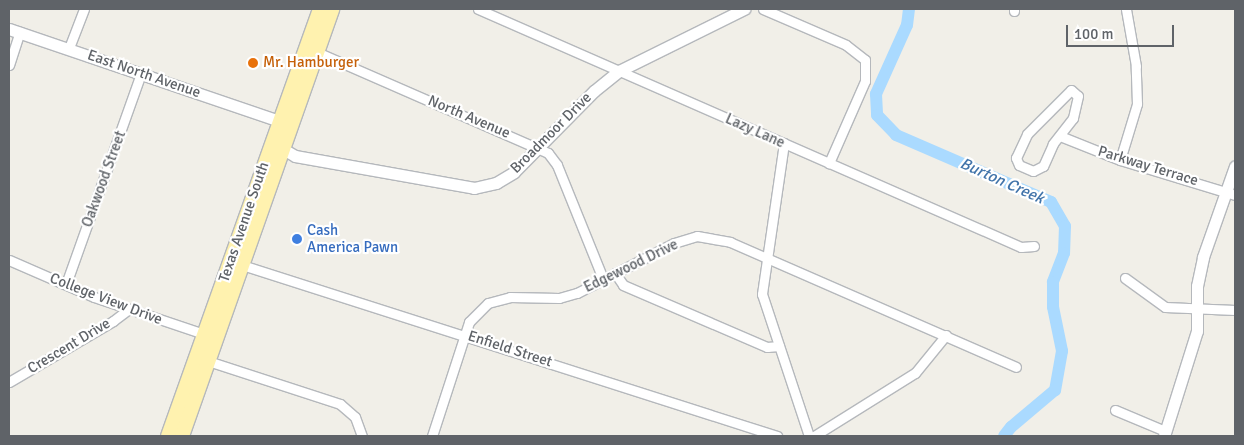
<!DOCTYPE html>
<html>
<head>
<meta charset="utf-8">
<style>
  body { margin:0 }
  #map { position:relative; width:1244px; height:445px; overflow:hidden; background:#f1efe8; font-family:Signika,sans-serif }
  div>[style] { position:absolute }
  .river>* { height:12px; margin:-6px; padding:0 6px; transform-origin:6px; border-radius:6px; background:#aadaff }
  .roads { filter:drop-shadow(1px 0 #b5b8bc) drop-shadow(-1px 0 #b5b8bc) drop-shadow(0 1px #b5b8bc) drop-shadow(0 -1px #b5b8bc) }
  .minor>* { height:9px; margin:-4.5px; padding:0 4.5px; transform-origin:4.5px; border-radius:4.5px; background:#fff }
  .tertiary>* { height:11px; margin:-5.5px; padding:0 5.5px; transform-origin:5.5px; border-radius:5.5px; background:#fff }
  .primary>* { height:14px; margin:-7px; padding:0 7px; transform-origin:7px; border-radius:7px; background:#fff2af }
  .dots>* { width:14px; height:14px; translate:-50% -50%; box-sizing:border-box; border:2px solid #fff; border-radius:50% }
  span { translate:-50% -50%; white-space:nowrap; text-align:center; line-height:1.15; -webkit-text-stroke:4.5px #fff; paint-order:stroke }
  .food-label { font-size:15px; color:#c56008 }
  .left { translate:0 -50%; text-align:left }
  .street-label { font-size:15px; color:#5f6368 }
  .shop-label { font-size:15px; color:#366cbe }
  .water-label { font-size:16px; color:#4174aa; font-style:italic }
  .frame { position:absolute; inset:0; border:10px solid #5f6368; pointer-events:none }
  .scale { position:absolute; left:1066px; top:25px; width:108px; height:22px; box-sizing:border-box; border:2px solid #5f6368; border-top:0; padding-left:6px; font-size:15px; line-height:18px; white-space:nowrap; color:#5f6368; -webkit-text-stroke:4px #fff; paint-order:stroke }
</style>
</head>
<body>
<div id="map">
  <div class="river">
    <i style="left:909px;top:9px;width:16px;rotate:97deg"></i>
    <i style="left:907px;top:25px;width:76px;rotate:114.2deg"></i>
    <i style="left:876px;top:94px;width:21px;rotate:87deg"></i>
    <i style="left:877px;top:115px;width:28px;rotate:46deg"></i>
    <i style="left:896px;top:135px;width:169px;rotate:23.4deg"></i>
    <i style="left:1051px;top:202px;width:28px;rotate:60deg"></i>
    <i style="left:1065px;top:226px;width:27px;rotate:92deg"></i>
    <i style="left:1064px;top:253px;width:31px;rotate:111deg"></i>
    <i style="left:1053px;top:282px;width:25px;rotate:90deg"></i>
    <i style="left:1053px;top:307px;width:45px;rotate:78.4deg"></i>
    <i style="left:1062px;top:351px;width:40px;rotate:100deg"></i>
    <i style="left:1055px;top:390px;width:57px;rotate:139.9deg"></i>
    <i style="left:1011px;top:427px;width:11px;rotate:128deg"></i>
  </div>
  <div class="roads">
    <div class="minor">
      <i style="left:478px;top:9px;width:593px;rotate:23.67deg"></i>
      <i style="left:1021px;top:247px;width:13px;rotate:-4deg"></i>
      <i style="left:763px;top:9px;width:90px;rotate:23.4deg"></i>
      <i style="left:846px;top:45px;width:24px;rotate:38deg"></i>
      <i style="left:865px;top:60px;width:21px;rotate:90deg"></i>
      <i style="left:865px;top:81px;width:90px;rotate:113.7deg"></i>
      <i style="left:1014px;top:9px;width:2px;rotate:90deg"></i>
      <i style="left:69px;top:48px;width:42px;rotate:-69deg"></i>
      <i style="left:317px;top:52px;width:252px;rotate:23.6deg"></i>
      <i style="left:548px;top:153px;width:15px;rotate:53deg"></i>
      <i style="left:557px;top:165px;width:123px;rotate:68deg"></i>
      <i style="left:9px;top:65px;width:35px;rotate:-72deg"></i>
      <i style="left:1071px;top:90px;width:9px;rotate:41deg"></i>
      <i style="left:1078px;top:96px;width:23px;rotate:103deg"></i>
      <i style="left:1073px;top:118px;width:33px;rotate:128deg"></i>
      <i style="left:1053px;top:144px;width:24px;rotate:114deg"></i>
      <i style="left:1043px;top:166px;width:11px;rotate:153deg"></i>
      <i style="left:1033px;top:171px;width:15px;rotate:-157deg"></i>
      <i style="left:1019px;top:165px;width:8px;rotate:-113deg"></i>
      <i style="left:1016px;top:158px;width:26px;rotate:-65deg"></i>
      <i style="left:1027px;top:134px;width:62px;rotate:-45deg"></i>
      <i style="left:1060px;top:136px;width:65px;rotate:21.8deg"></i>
      <i style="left:1120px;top:160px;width:120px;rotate:16.9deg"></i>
      <i style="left:784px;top:143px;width:153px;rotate:98.3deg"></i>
      <i style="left:762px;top:294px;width:150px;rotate:71.7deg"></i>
      <i style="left:1120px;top:160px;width:59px;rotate:-73.1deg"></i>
      <i style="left:1137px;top:104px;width:38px;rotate:-92deg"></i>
      <i style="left:1136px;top:66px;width:58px;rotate:-100deg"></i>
      <i style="left:9px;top:260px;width:93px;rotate:23.5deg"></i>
      <i style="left:94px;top:297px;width:116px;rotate:18.6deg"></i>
      <i style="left:242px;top:265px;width:562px;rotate:17.73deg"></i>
      <i style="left:615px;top:273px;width:14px;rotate:56deg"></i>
      <i style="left:623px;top:285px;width:157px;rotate:23.3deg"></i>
      <i style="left:767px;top:347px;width:12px;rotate:-5deg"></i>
      <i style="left:1125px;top:278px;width:49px;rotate:35.9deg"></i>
      <i style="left:1165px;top:307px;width:70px;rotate:2.5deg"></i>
      <i style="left:66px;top:284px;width:224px;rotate:-70.4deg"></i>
      <i style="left:208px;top:361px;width:139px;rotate:18deg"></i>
      <i style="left:340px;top:404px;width:20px;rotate:41deg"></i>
      <i style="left:355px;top:417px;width:20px;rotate:70deg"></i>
      <i style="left:9px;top:382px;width:121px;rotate:-30.4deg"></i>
      <i style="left:113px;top:321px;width:20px;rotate:-37deg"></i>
      <i style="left:1115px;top:410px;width:54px;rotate:22.8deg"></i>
      <i style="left:432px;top:436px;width:120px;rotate:-72deg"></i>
      <i style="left:469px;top:322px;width:27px;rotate:-45deg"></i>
      <i style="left:488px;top:303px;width:23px;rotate:-15deg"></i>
      <i style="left:510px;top:297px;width:49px;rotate:1.2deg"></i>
      <i style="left:559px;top:298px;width:19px;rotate:-16deg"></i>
      <i style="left:577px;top:293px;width:109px;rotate:-27.3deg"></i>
      <i style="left:674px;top:243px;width:24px;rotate:-17deg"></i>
      <i style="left:697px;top:236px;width:34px;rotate:10deg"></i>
      <i style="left:730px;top:242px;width:312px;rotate:23.6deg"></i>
      <i style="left:814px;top:436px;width:119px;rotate:-32deg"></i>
      <i style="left:915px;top:373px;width:49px;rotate:-50.8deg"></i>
    </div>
    <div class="tertiary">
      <i style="left:9px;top:29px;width:286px;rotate:18.8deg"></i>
      <i style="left:280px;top:121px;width:28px;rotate:84deg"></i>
      <i style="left:283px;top:149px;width:14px;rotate:30deg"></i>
      <i style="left:295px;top:156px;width:182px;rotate:10.1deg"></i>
      <i style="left:474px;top:188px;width:23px;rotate:-13deg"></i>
      <i style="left:496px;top:183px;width:21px;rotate:-31deg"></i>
      <i style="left:514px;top:172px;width:114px;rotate:-45.4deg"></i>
      <i style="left:594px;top:91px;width:32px;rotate:-39deg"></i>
      <i style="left:619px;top:71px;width:140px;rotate:-26.4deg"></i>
      <i style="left:1164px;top:436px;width:110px;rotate:-72.6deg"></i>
      <i style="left:1197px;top:331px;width:45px;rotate:-90deg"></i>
      <i style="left:1197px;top:286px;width:30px;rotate:-78deg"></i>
      <i style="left:1203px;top:257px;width:96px;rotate:-70.6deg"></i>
    </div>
    <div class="primary">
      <i style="left:168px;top:436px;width:453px;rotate:-70.4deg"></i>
      <i style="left:182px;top:436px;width:453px;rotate:-70.6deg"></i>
    </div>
  </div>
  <div class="dots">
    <i style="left:253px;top:63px;background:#e8710a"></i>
    <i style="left:297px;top:239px;background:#3f7fe0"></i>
  </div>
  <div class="food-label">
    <span class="left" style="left:263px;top:63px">Mr. Hamburger</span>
  </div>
  <div class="street-label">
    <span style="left:144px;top:74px;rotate:19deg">East North Avenue</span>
    <span style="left:469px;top:117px;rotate:23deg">North Avenue</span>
    <span style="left:755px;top:131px;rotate:24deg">Lazy Lane</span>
    <span style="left:551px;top:133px;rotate:-45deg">Broadmoor Drive</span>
    <span style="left:1148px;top:166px;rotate:17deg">Parkway Terrace</span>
    <span style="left:104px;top:179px;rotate:-70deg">Oakwood Street</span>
    <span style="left:244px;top:222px;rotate:-71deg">Texas Avenue South</span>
    <span style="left:631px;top:266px;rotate:-26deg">Edgewood Drive</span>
    <span style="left:106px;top:299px;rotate:21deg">College View Drive</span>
    <span style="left:69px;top:346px;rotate:-31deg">Crescent Drive</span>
    <span style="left:510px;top:349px;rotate:18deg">Enfield Street</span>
  </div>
  <div class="shop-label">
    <span class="left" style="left:307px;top:239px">Cash<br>America Pawn</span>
  </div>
  <div class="water-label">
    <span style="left:1002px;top:181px;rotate:24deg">Burton Creek</span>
  </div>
  <div class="frame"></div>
  <div class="scale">100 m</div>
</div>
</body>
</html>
